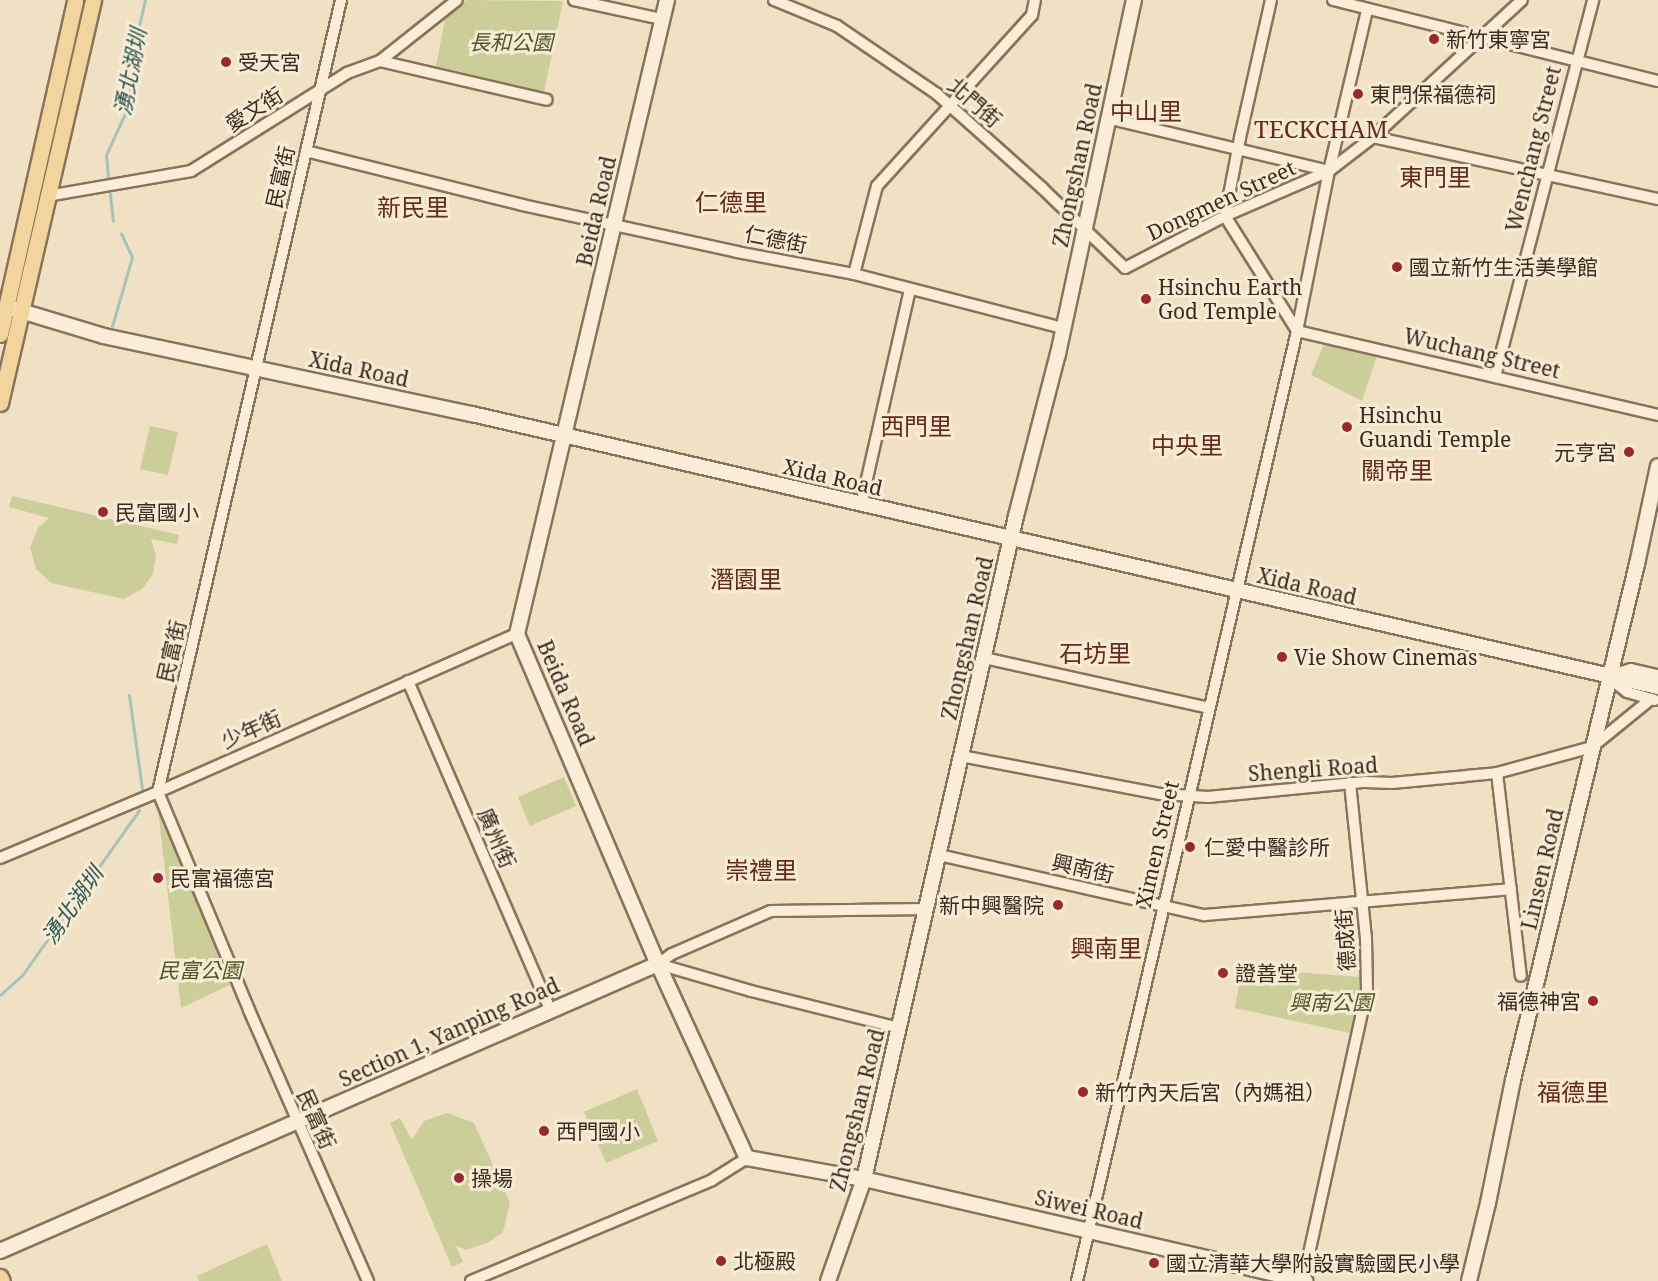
<!DOCTYPE html>
<html>
<head>
<meta charset="utf-8">
<style>
  body { margin:0 }
  #map { position:relative; width:1658px; height:1281px; overflow:hidden; background:#f0e1c5; font-family:"Noto Serif","Noto Sans TC",serif }
  div>[style] { position:absolute }
  .green>* { inset:0; background:#cbce98 }
  .stream>* { height:3px; margin:-1.5px; padding:0 1.5px; transform-origin:1.5px; border-radius:1.5px; background:#a7c3b9 }
  .roads { filter:drop-shadow(2px 0 #8b725a) drop-shadow(-2px 0 #8b725a) drop-shadow(0 2px #8b725a) drop-shadow(0 -2px #8b725a) }
  .street>* { height:10px; margin:-5px; padding:0 5px; transform-origin:5px; border-radius:5px; background:#faeed9 }
  .secondary>* { height:14px; margin:-7px; padding:0 7px; transform-origin:7px; border-radius:7px; background:#faeed9 }
  .primary>* { height:15px; margin:-7.5px; padding:0 7.5px; transform-origin:7.5px; border-radius:7.5px; background:#f3d49c }
  .dots>* { width:16px; height:16px; translate:-50% -50%; box-sizing:border-box; border:3px solid #f7ebd5; border-radius:50% }
  span { translate:-50% -50%; white-space:nowrap; text-align:center; line-height:1.15; -webkit-text-stroke:6px #f7ebd5; paint-order:stroke }
  .poi-label { font-size:21px; color:#3b2b1f }
  .left { translate:0 -50%; text-align:left }
  .right { translate:-100% -50%; text-align:right }
  .park-label { font-size:21px; color:#4e5825; font-style:italic }
  .street-label { font-size:21px; color:#3b2b1f }
  .water-label { font-size:22px; color:#2e5b56; font-style:italic }
  .quarter-label { font-size:24px; color:#69291d }
</style>
</head>
<body>
<div id="map">
  <div class="green">
    <i style="clip-path:polygon(467px 0,563px 1px,544px 92px,436px 66px,446px 14px)"></i>
    <i style="clip-path:polygon(1324px 344px,1377px 356px,1362px 401px,1311px 375px)"></i>
    <i style="clip-path:polygon(150px 426px,178px 432px,168px 475px,140px 469px)"></i>
    <i style="clip-path:polygon(12px 496px,179px 535px,177px 544px,151px 539px,156px 555px,153px 574px,142px 589px,124px 599px,51px 583px,36px 569px,30px 548px,38px 528px,49px 518px,9px 507px)"></i>
    <i style="clip-path:polygon(564px 777px,576px 806px,530px 826px,518px 797px)"></i>
    <i style="clip-path:polygon(157px 801px,230px 985px,181px 1008px)"></i>
    <i style="clip-path:polygon(1242px 968px,1360px 977px,1362px 986px,1354px 1034px,1235px 1008px)"></i>
    <i style="clip-path:polygon(637px 1089px,658px 1141px,606px 1163px,584px 1112px)"></i>
    <i style="clip-path:polygon(447px 1113px,474px 1123px,510px 1203px,503px 1232px,489px 1242px,466px 1250px,455px 1245px,463px 1262px,452px 1267px,390px 1123px,400px 1118px,412px 1140px,424px 1121px)"></i>
    <i style="clip-path:polygon(267px 1244px,282px 1281px,199px 1281px,197px 1276px)"></i>
  </div>
  <div class="stream">
    <i style="left:108px;top:177px;width:22px;rotate:-95deg"></i>
    <i style="left:106px;top:155px;width:51px;rotate:-65.5deg"></i>
    <i style="left:127px;top:109px;width:19px;rotate:-81deg"></i>
    <i style="left:130px;top:90px;width:22px;rotate:-93deg"></i>
    <i style="left:129px;top:68px;width:70px;rotate:-76.8deg"></i>
    <i style="left:110px;top:194px;width:27px;rotate:84deg"></i>
    <i style="left:112px;top:326px;width:72px;rotate:-73.8deg"></i>
    <i style="left:132px;top:257px;width:26px;rotate:-115deg"></i>
    <i style="left:129px;top:695px;width:95px;rotate:82.1deg"></i>
    <i style="left:0;top:995px;width:31px;rotate:-42deg"></i>
    <i style="left:23px;top:974px;width:201px;rotate:-54.7deg"></i>
  </div>
  <div class="roads">
    <div class="street">
      <i style="left:341px;top:0;width:813px;rotate:103.01deg"></i>
      <i style="left:158px;top:792px;width:236px;rotate:67.3deg"></i>
      <i style="left:249px;top:1010px;width:296px;rotate:66.3deg"></i>
      <i style="left:574px;top:0;width:90px;rotate:12.2deg"></i>
      <i style="left:774px;top:0;width:68px;rotate:22.4deg"></i>
      <i style="left:837px;top:26px;width:121px;rotate:34.2deg"></i>
      <i style="left:937px;top:94px;width:141px;rotate:41.8deg"></i>
      <i style="left:1042px;top:188px;width:115px;rotate:43.9deg"></i>
      <i style="left:1125px;top:268px;width:113px;rotate:-27.5deg"></i>
      <i style="left:1225px;top:216px;width:113px;rotate:-23.4deg"></i>
      <i style="left:1329px;top:171px;width:56px;rotate:-37.7deg"></i>
      <i style="left:1373px;top:137px;width:202px;rotate:-42.6deg"></i>
      <i style="left:1271px;top:0;width:141px;rotate:102.7deg"></i>
      <i style="left:1240px;top:138px;width:79px;rotate:100.9deg"></i>
      <i style="left:1225px;top:216px;width:136px;rotate:57.9deg"></i>
      <i style="left:1333px;top:0;width:335px;rotate:14deg"></i>
      <i style="left:380px;top:61px;width:171px;rotate:13.1deg"></i>
      <i style="left:1107px;top:118px;width:228px;rotate:13.4deg"></i>
      <i style="left:1373px;top:137px;width:292px;rotate:12.3deg"></i>
      <i style="left:306px;top:151px;width:223px;rotate:14deg"></i>
      <i style="left:522px;top:205px;width:220px;rotate:12.3deg"></i>
      <i style="left:737px;top:252px;width:119px;rotate:10.6deg"></i>
      <i style="left:854px;top:274px;width:216px;rotate:14.5deg"></i>
      <i style="left:47px;top:196px;width:146px;rotate:-9.8deg"></i>
      <i style="left:191px;top:171px;width:184px;rotate:-32.1deg"></i>
      <i style="left:347px;top:73px;width:35px;rotate:-20deg"></i>
      <i style="left:380px;top:61px;width:98px;rotate:-38.4deg"></i>
      <i style="left:854px;top:274px;width:91px;rotate:-75.4deg"></i>
      <i style="left:877px;top:186px;width:231px;rotate:-47.8deg"></i>
      <i style="left:1032px;top:15px;width:15px;rotate:-79deg"></i>
      <i style="left:1297px;top:331px;width:371px;rotate:13.1deg"></i>
      <i style="left:1495px;top:377px;width:390px;rotate:-75.4deg"></i>
      <i style="left:861px;top:505px;width:221px;rotate:-77.2deg"></i>
      <i style="left:984px;top:658px;width:230px;rotate:12.5deg"></i>
      <i style="left:1609px;top:676px;width:23px;rotate:-18deg"></i>
      <i style="left:1631px;top:669px;width:28px;rotate:13deg"></i>
      <i style="left:1608px;top:677px;width:24px;rotate:38deg"></i>
      <i style="left:1627px;top:692px;width:29px;rotate:16deg"></i>
      <i style="left:408px;top:681px;width:360px;rotate:66.6deg"></i>
      <i style="left:961px;top:756px;width:204px;rotate:10.8deg"></i>
      <i style="left:1161px;top:794px;width:47px;rotate:3.7deg"></i>
      <i style="left:1208px;top:797px;width:158px;rotate:-5.5deg"></i>
      <i style="left:1365px;top:782px;width:27px;rotate:2deg"></i>
      <i style="left:1392px;top:783px;width:105px;rotate:-5.4deg"></i>
      <i style="left:1497px;top:773px;width:98px;rotate:-15.3deg"></i>
      <i style="left:1592px;top:747px;width:76px;rotate:-39.1deg"></i>
      <i style="left:1497px;top:773px;width:204px;rotate:83.3deg"></i>
      <i style="left:939px;top:855px;width:272px;rotate:12.8deg"></i>
      <i style="left:1204px;top:915px;width:308px;rotate:-4.8deg"></i>
      <i style="left:0;top:858px;width:171px;rotate:-22.7deg"></i>
      <i style="left:158px;top:792px;width:392px;rotate:-23.8deg"></i>
      <i style="left:658px;top:964px;width:17px;rotate:-36deg"></i>
      <i style="left:672px;top:954px;width:108px;rotate:-23.5deg"></i>
      <i style="left:771px;top:911px;width:155px;rotate:-0.7deg"></i>
      <i style="left:658px;top:964px;width:97px;rotate:16.2deg"></i>
      <i style="left:751px;top:991px;width:153px;rotate:14deg"></i>
      <i style="left:471px;top:1281px;width:261px;rotate:-22.7deg"></i>
      <i style="left:712px;top:1180px;width:41px;rotate:-32.2deg"></i>
      <i style="left:1077px;top:1281px;width:975px;rotate:-76.96deg"></i>
      <i style="left:1297px;top:331px;width:163px;rotate:-78.7deg"></i>
      <i style="left:1329px;top:171px;width:165px;rotate:-76.7deg"></i>
      <i style="left:1303px;top:1281px;width:298px;rotate:-77.6deg"></i>
      <i style="left:1367px;top:990px;width:52px;rotate:-91.1deg"></i>
      <i style="left:1366px;top:938px;width:156px;rotate:-95.9deg"></i>
    </div>
    <div class="secondary">
      <i style="left:667px;top:0;width:652px;rotate:103.31deg"></i>
      <i style="left:517px;top:634px;width:359px;rotate:66.9deg"></i>
      <i style="left:658px;top:964px;width:213px;rotate:65.4deg"></i>
      <i style="left:747px;top:1158px;width:119px;rotate:10.2deg"></i>
      <i style="left:864px;top:1179px;width:453px;rotate:13deg"></i>
      <i style="left:11px;top:308px;width:97px;rotate:16.8deg"></i>
      <i style="left:104px;top:336px;width:376px;rotate:12deg"></i>
      <i style="left:472px;top:414px;width:1217px;rotate:12.96deg"></i>
      <i style="left:0;top:1251px;width:718px;rotate:-23.57deg"></i>
      <i style="left:828px;top:1281px;width:108px;rotate:-70.6deg"></i>
      <i style="left:864px;top:1179px;width:680px;rotate:-77.09deg"></i>
      <i style="left:1016px;top:516px;width:167px;rotate:-75.5deg"></i>
      <i style="left:1058px;top:354px;width:362px;rotate:-77.9deg"></i>
      <i style="left:1469px;top:1281px;width:80px;rotate:-76.3deg"></i>
      <i style="left:1488px;top:1203px;width:126px;rotate:-78.5deg"></i>
      <i style="left:1513px;top:1080px;width:531px;rotate:-76.49deg"></i>
      <i style="left:1637px;top:564px;width:100px;rotate:-77.9deg"></i>
    </div>
    <div class="primary">
      <i style="left:0;top:334px;width:342px;rotate:-77.3deg"></i>
      <i style="left:0;top:403px;width:414px;rotate:-77deg"></i>
      <i style="left:0;top:1277px;width:4px;rotate:63deg"></i>
    </div>
  </div>
  <div class="dots">
    <i style="left:1434px;top:39px;background:#9c282f"></i>
    <i style="left:226px;top:62px;background:#9c282f"></i>
    <i style="left:1358px;top:94px;background:#9c282f"></i>
    <i style="left:1397px;top:267px;background:#9c282f"></i>
    <i style="left:1146px;top:299px;background:#9c282f"></i>
    <i style="left:1347px;top:427px;background:#9c282f"></i>
    <i style="left:1629px;top:452px;background:#9c282f"></i>
    <i style="left:103px;top:512px;background:#9c282f"></i>
    <i style="left:1282px;top:657px;background:#9c282f"></i>
    <i style="left:1190px;top:847px;background:#9c282f"></i>
    <i style="left:158px;top:878px;background:#9c282f"></i>
    <i style="left:1058px;top:905px;background:#9c282f"></i>
    <i style="left:1223px;top:973px;background:#9c282f"></i>
    <i style="left:1593px;top:1001px;background:#9c282f"></i>
    <i style="left:1083px;top:1092px;background:#9c282f"></i>
    <i style="left:544px;top:1131px;background:#9c282f"></i>
    <i style="left:459px;top:1178px;background:#9c282f"></i>
    <i style="left:721px;top:1261px;background:#9c282f"></i>
    <i style="left:1154px;top:1263px;background:#9c282f"></i>
  </div>
  <div class="poi-label">
    <span class="left" style="left:1446px;top:39px">新竹東寧宮</span>
    <span class="left" style="left:238px;top:62px">受天宮</span>
    <span class="left" style="left:1370px;top:94px">東門保福德祠</span>
    <span class="left" style="left:1409px;top:267px">國立新竹生活美學館</span>
    <span class="left" style="left:1158px;top:299px">Hsinchu Earth<br>God Temple</span>
    <span class="left" style="left:1359px;top:427px">Hsinchu<br>Guandi Temple</span>
    <span class="right" style="left:1617px;top:452px">元亨宮</span>
    <span class="left" style="left:115px;top:512px">民富國小</span>
    <span class="left" style="left:1294px;top:657px">Vie Show Cinemas</span>
    <span class="left" style="left:1204px;top:847px">仁愛中醫診所</span>
    <span class="left" style="left:170px;top:878px">民富福德宮</span>
    <span class="right" style="left:1044px;top:905px">新中興醫院</span>
    <span class="left" style="left:1235px;top:973px">證善堂</span>
    <span class="right" style="left:1581px;top:1001px">福德神宮</span>
    <span class="left" style="left:1095px;top:1092px">新竹內天后宮（內媽祖）</span>
    <span class="left" style="left:556px;top:1131px">西門國小</span>
    <span class="left" style="left:471px;top:1178px">操場</span>
    <span class="left" style="left:733px;top:1261px">北極殿</span>
    <span class="left" style="left:1166px;top:1263px">國立清華大學附設實驗國民小學</span>
  </div>
  <div class="park-label">
    <span style="left:511px;top:42px">長和公園</span>
    <span style="left:200px;top:970px">民富公園</span>
    <span style="left:1331px;top:1002px">興南公園</span>
  </div>
  <div class="street-label">
    <span style="left:975px;top:102px;rotate:41deg">北門街</span>
    <span style="left:254px;top:109px;rotate:-32deg">愛文街</span>
    <span style="left:1533px;top:149px;rotate:-76deg">Wenchang Street</span>
    <span style="left:1077px;top:165px;rotate:-78deg">Zhongshan Road</span>
    <span style="left:280px;top:177px;rotate:-77deg">民富街</span>
    <span style="left:1221px;top:200px;rotate:-25deg">Dongmen Street</span>
    <span style="left:596px;top:211px;rotate:-77deg">Beida Road</span>
    <span style="left:776px;top:239px;rotate:11deg">仁德街</span>
    <span style="left:1482px;top:353px;rotate:13deg">Wuchang Street</span>
    <span style="left:359px;top:369px;rotate:12deg">Xida Road</span>
    <span style="left:833px;top:477px;rotate:13deg">Xida Road</span>
    <span style="left:1307px;top:586px;rotate:13deg">Xida Road</span>
    <span style="left:967px;top:638px;rotate:-77deg">Zhongshan Road</span>
    <span style="left:171px;top:651px;rotate:-77deg">民富街</span>
    <span style="left:566px;top:693px;rotate:67deg">Beida Road</span>
    <span style="left:251px;top:729px;rotate:-24deg">少年街</span>
    <span style="left:1313px;top:769px;rotate:-4deg">Shengli Road</span>
    <span style="left:497px;top:838px;rotate:66deg">廣州街</span>
    <span style="left:1157px;top:844px;rotate:-77deg">Ximen Street</span>
    <span style="left:1083px;top:868px;rotate:13deg">興南街</span>
    <span style="left:1542px;top:869px;rotate:-77deg">Linsen Road</span>
    <span style="left:1345px;top:940px;rotate:-94deg">德成街</span>
    <span style="left:449px;top:1032px;rotate:-24deg">Section 1, Yanping Road</span>
    <span style="left:857px;top:1110px;rotate:-76deg">Zhongshan Road</span>
    <span style="left:317px;top:1119px;rotate:66deg">民富街</span>
    <span style="left:1089px;top:1209px;rotate:13deg">Siwei Road</span>
  </div>
  <div class="water-label">
    <span style="left:130px;top:72px;rotate:-79deg">湧北湖圳</span>
    <span style="left:72px;top:905px;rotate:-55deg">湧北湖圳</span>
  </div>
  <div class="quarter-label">
    <span style="left:1146px;top:111px">中山里</span>
    <span style="left:1321px;top:129px">TECKCHAM</span>
    <span style="left:1435px;top:177px">東門里</span>
    <span style="left:731px;top:202px">仁德里</span>
    <span style="left:413px;top:207px">新民里</span>
    <span style="left:916px;top:426px">西門里</span>
    <span style="left:1187px;top:445px">中央里</span>
    <span style="left:1397px;top:470px">關帝里</span>
    <span style="left:746px;top:579px">潛園里</span>
    <span style="left:1095px;top:653px">石坊里</span>
    <span style="left:761px;top:870px">崇禮里</span>
    <span style="left:1106px;top:948px">興南里</span>
    <span style="left:1573px;top:1092px">福德里</span>
  </div>
</div>
</body>
</html>
